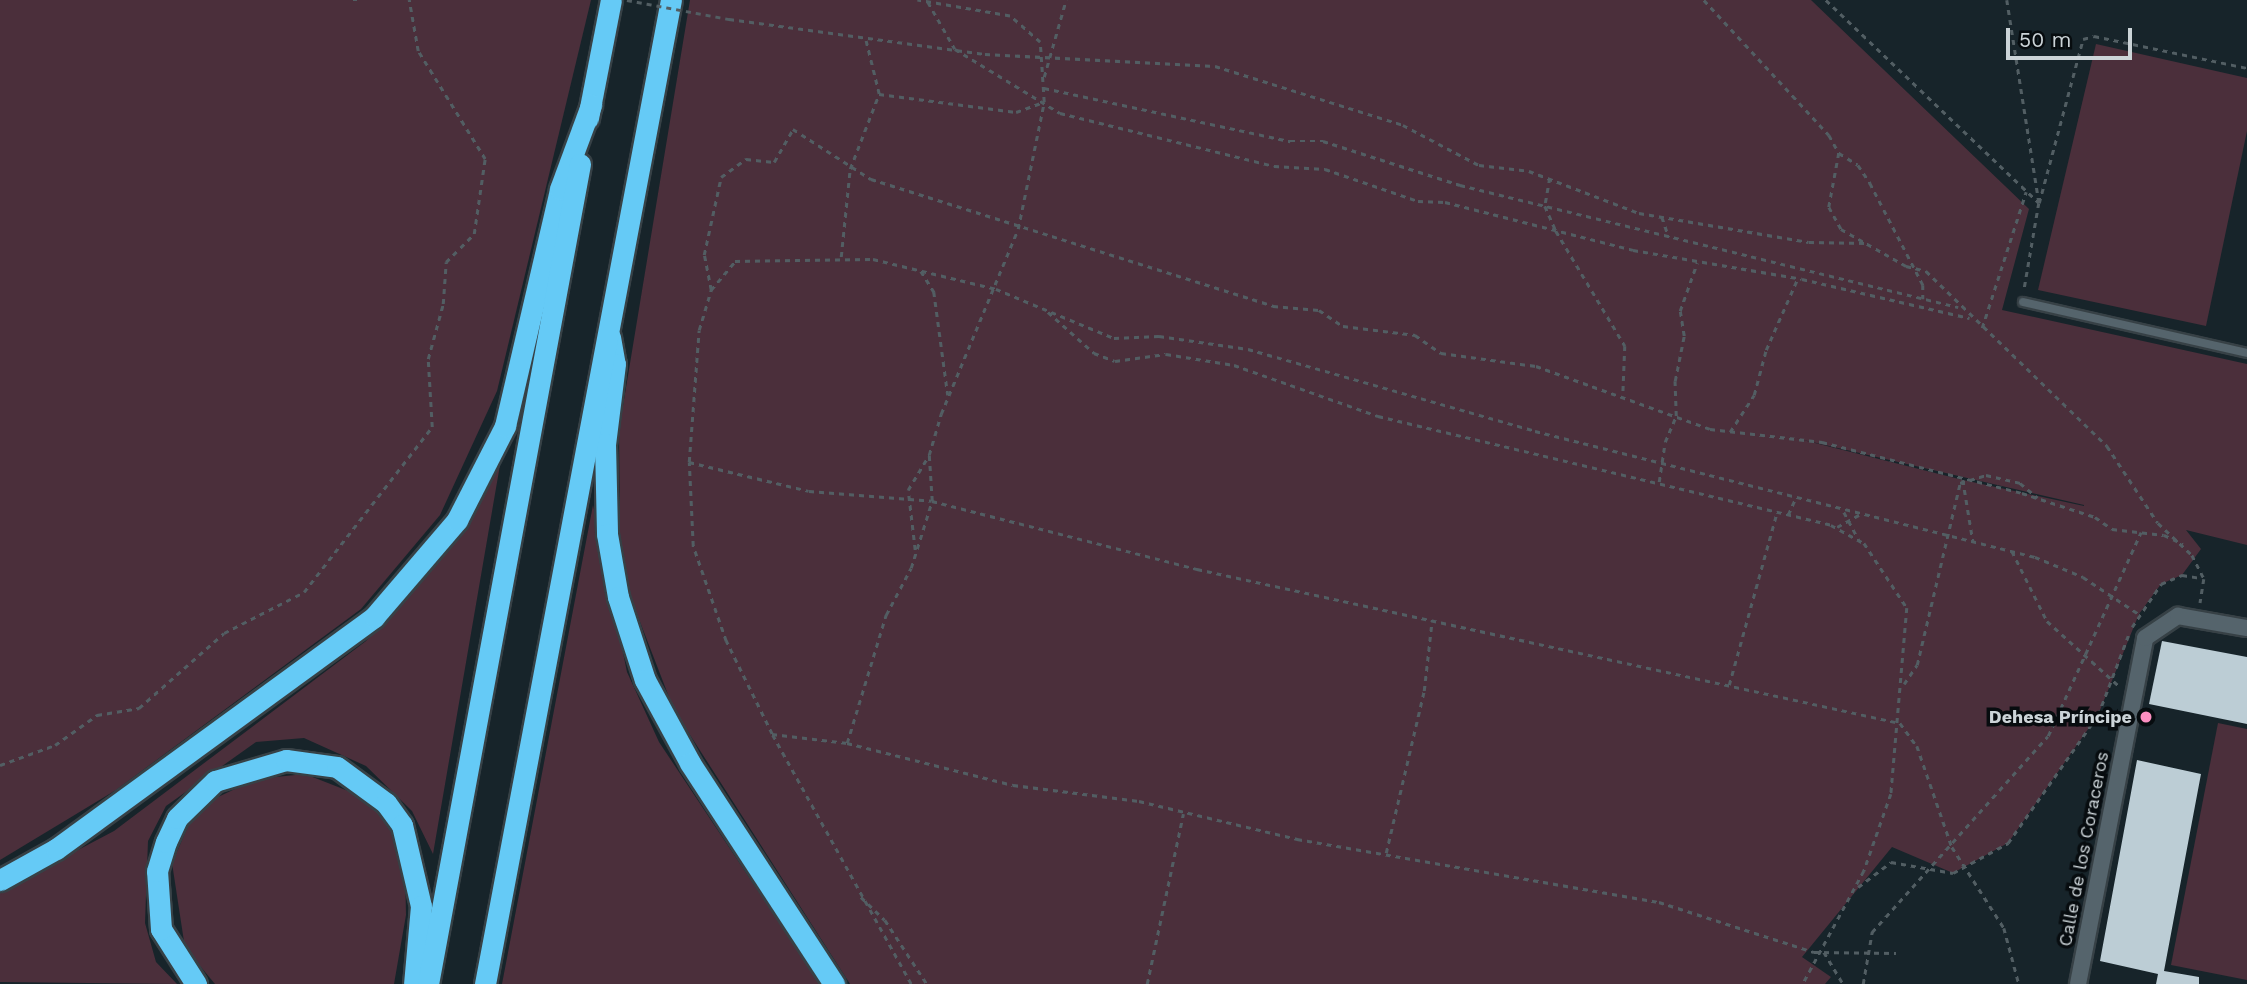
<!DOCTYPE html>
<html>
<head>
<meta charset="utf-8">
<style>
  body { margin:0 }
  #map { position:relative; width:2247px; height:984px; overflow:hidden; background:#17242a; font-family:"Work Sans",sans-serif }
  div>[style] { position:absolute }
  .green>* { inset:0; background:#4b2f3b }
  .building>* { inset:0; background:#bccdd5 }
  .path>* { height:2.5px; margin-top:-1.25px; transform-origin:0; background:repeating-linear-gradient(90deg,#525e63 0 5px,transparent 0 10px) }
  .roads { filter:drop-shadow(2px 0 #374146) drop-shadow(-2px 0 #374146) drop-shadow(0 2px #374146) drop-shadow(0 -2px #374146) }
  .lane>* { height:8px; margin:-4px; padding:0 4px; transform-origin:4px; border-radius:4px; background:#55646c }
  .street>* { height:16px; margin:-8px; padding:0 8px; transform-origin:8px; border-radius:8px; background:#55646c }
  .highway>* { height:21px; margin:-10.5px; padding:0 10.5px; transform-origin:10.5px; border-radius:10.5px; background:#65caf6 }
  .path-bridge>* { height:2.5px; margin-top:-1.25px; transform-origin:0; background:repeating-linear-gradient(90deg,#525e63 0 5px,transparent 0 10px) }
  .dots>* { width:19px; height:19px; translate:-50% -50%; box-sizing:border-box; border:4px solid #070c0f; border-radius:50% }
  span { translate:-50% -50%; white-space:nowrap; text-align:center; line-height:1.15; -webkit-text-stroke:7px #070c0f; paint-order:stroke }
  .poi-label { font-size:18px; color:#ccd4d8; font-weight:700 }
  .right { translate:-100% -50%; text-align:right }
  .street-label { font-size:18px; color:#ccd4d8 }
  .scale { position:absolute; left:2006px; top:28px; width:126px; height:32px; box-sizing:border-box; border:4px solid #ccd4d8; border-top:0; padding-left:9px; font-size:21px; line-height:24px; white-space:nowrap; color:#ccd4d8; -webkit-text-stroke:5px #070c0f; paint-order:stroke }
</style>
</head>
<body>
<div id="map">
  <div class="green">
    <i style="clip-path:polygon(0 0,591px 0,497px 391px,440px 515px,361px 609px,116px 790px,0 860px)"></i>
    <i style="clip-path:polygon(evenodd,690px 0,1811px 0,2029px 209px,2002px 310px,2247px 364px,2247px 545px,2186px 530px,2201px 549px,2182px 575px,2161px 584px,2139px 614px,2098px 715px,2008px 843px,1953px 873px,1892px 847px,1802px 957px,1831px 977px,1825px 984px,850px 984px,674px 710px,630px 596px,620px 541px,619px 430px,690px 0,1795px 438px,2084px 505px,2084px 506px,1963px 480px,1795px 438px)"></i>
    <i style="clip-path:polygon(2096px 44px,2247px 78px,2247px 131px,2206px 326px,2038px 290px)"></i>
    <i style="clip-path:polygon(500px 465px,433px 854px,412px 811px,366px 766px,304px 738px,256px 742px,166px 806px,148px 841px,145px 923px,156px 962px,177px 984px,0 982px,0 891px,114px 831px,366px 641px,453px 545px)"></i>
    <i style="clip-path:polygon(593px 505px,627px 672px,659px 742px,820px 984px,502px 984px)"></i>
    <i style="clip-path:polygon(2218px 723px,2247px 729px,2247px 980px,2171px 965px)"></i>
    <i style="clip-path:polygon(305px 774px,361px 796px,390px 822px,405px 864px,406px 915px,394px 984px,215px 984px,185px 948px,172px 863px,189px 824px,218px 797px,256px 779px)"></i>
  </div>
  <div class="building">
    <i style="clip-path:polygon(2162px 641px,2247px 657px,2247px 724px,2149px 704px)"></i>
    <i style="clip-path:polygon(2137px 760px,2201px 774px,2164px 971px,2199px 977px,2199px 984px,2156px 984px,2158px 974px,2100px 961px)"></i>
  </div>
  <div class="path">
    <i style="left:353px;top:0;width:4px"></i>
    <i style="left:1704px;top:0;width:184px;rotate:47.2deg"></i>
    <i style="left:1829px;top:135px;width:21px;rotate:61deg"></i>
    <i style="left:1839px;top:153px;width:55px;rotate:100.5deg"></i>
    <i style="left:1829px;top:207px;width:25px;rotate:61deg"></i>
    <i style="left:1841px;top:229px;width:75px;rotate:29.6deg"></i>
    <i style="left:1906px;top:266px;width:21px;rotate:14deg"></i>
    <i style="left:1926px;top:271px;width:252px;rotate:44deg"></i>
    <i style="left:2107px;top:446px;width:92px;rotate:56.5deg"></i>
    <i style="left:2158px;top:523px;width:47px;rotate:43.3deg"></i>
    <i style="left:2192px;top:555px;width:27px;rotate:63deg"></i>
    <i style="left:2204px;top:579px;width:24px;rotate:99deg"></i>
    <i style="left:1826px;top:0;width:294px;rotate:43.6deg"></i>
    <i style="left:2039px;top:203px;width:170px;rotate:-75deg"></i>
    <i style="left:2083px;top:39px;width:11px;rotate:-15deg"></i>
    <i style="left:2094px;top:36px;width:156px;rotate:11.8deg"></i>
    <i style="left:2007px;top:0;width:206px;rotate:81deg"></i>
    <i style="left:2039px;top:203px;width:89px;rotate:99.7deg"></i>
    <i style="left:928px;top:2px;width:54px;rotate:60.1deg"></i>
    <i style="left:955px;top:49px;width:123px;rotate:31.4deg"></i>
    <i style="left:1060px;top:113px;width:220px;rotate:13.9deg"></i>
    <i style="left:1274px;top:166px;width:51px;rotate:3.4deg"></i>
    <i style="left:1325px;top:169px;width:98px;rotate:19deg"></i>
    <i style="left:1418px;top:201px;width:27px;rotate:2deg"></i>
    <i style="left:1445px;top:202px;width:194px;rotate:14.3deg"></i>
    <i style="left:1633px;top:250px;width:171px;rotate:9.7deg"></i>
    <i style="left:1802px;top:279px;width:172px;rotate:13.1deg"></i>
    <i style="left:729px;top:19px;width:258px;rotate:7.8deg"></i>
    <i style="left:985px;top:54px;width:230px;rotate:3deg"></i>
    <i style="left:1215px;top:66px;width:197px;rotate:17.4deg"></i>
    <i style="left:1403px;top:125px;width:86px;rotate:27.8deg"></i>
    <i style="left:1479px;top:165px;width:50px;rotate:6.8deg"></i>
    <i style="left:1529px;top:171px;width:118px;rotate:20.9deg"></i>
    <i style="left:1639px;top:213px;width:172px;rotate:9.7deg"></i>
    <i style="left:1809px;top:242px;width:57px;rotate:1deg"></i>
    <i style="left:1044px;top:77px;width:80px;rotate:-74.1deg"></i>
    <i style="left:1044px;top:88px;width:252px;rotate:12.2deg"></i>
    <i style="left:1290px;top:141px;width:33px"></i>
    <i style="left:1323px;top:141px;width:144px;rotate:17.8deg"></i>
    <i style="left:1460px;top:185px;width:513px;rotate:13.77deg"></i>
    <i style="left:879px;top:94px;width:138px;rotate:7.5deg"></i>
    <i style="left:1016px;top:112px;width:30px;rotate:-20deg"></i>
    <i style="left:1044px;top:102px;width:60px;rotate:-93.8deg"></i>
    <i style="left:1040px;top:42px;width:40px;rotate:-139deg"></i>
    <i style="left:1010px;top:16px;width:94px;rotate:-170.2deg"></i>
    <i style="left:1839px;top:153px;width:22px;rotate:32deg"></i>
    <i style="left:1858px;top:165px;width:22px;rotate:56deg"></i>
    <i style="left:1870px;top:183px;width:115px;rotate:62.5deg"></i>
    <i style="left:1923px;top:285px;width:14px;rotate:90deg"></i>
    <i style="left:1550px;top:178px;width:28px;rotate:100deg"></i>
    <i style="left:1545px;top:206px;width:27px;rotate:66deg"></i>
    <i style="left:1556px;top:231px;width:134px;rotate:59deg"></i>
    <i style="left:1625px;top:346px;width:50px;rotate:92.3deg"></i>
    <i style="left:1662px;top:217px;width:21px;rotate:71deg"></i>
    <i style="left:841px;top:257px;width:88px;rotate:-84.2deg"></i>
    <i style="left:850px;top:169px;width:80px;rotate:-68.9deg"></i>
    <i style="left:879px;top:94px;width:55px;rotate:-103.8deg"></i>
    <i style="left:921px;top:271px;width:25px;rotate:58deg"></i>
    <i style="left:934px;top:292px;width:104px;rotate:82.3deg"></i>
    <i style="left:711px;top:290px;width:36px;rotate:-101deg"></i>
    <i style="left:704px;top:255px;width:80px;rotate:-77.7deg"></i>
    <i style="left:721px;top:177px;width:31px;rotate:-36deg"></i>
    <i style="left:746px;top:159px;width:28px;rotate:6deg"></i>
    <i style="left:774px;top:162px;width:38px;rotate:-60deg"></i>
    <i style="left:793px;top:129px;width:93px;rotate:32.7deg"></i>
    <i style="left:871px;top:179px;width:422px;rotate:17.5deg"></i>
    <i style="left:1273px;top:306px;width:46px;rotate:5deg"></i>
    <i style="left:1319px;top:310px;width:29px;rotate:34deg"></i>
    <i style="left:1343px;top:326px;width:73px;rotate:7.1deg"></i>
    <i style="left:1415px;top:335px;width:32px;rotate:35deg"></i>
    <i style="left:1441px;top:353px;width:96px;rotate:7.8deg"></i>
    <i style="left:1536px;top:366px;width:185px;rotate:19.9deg"></i>
    <i style="left:1710px;top:429px;width:113px;rotate:6.6deg"></i>
    <i style="left:1822px;top:442px;width:206px;rotate:14.3deg"></i>
    <i style="left:2022px;top:493px;width:77px;rotate:18.2deg"></i>
    <i style="left:2095px;top:517px;width:21px;rotate:35deg"></i>
    <i style="left:2112px;top:529px;width:52px;rotate:6.6deg"></i>
    <i style="left:2164px;top:535px;width:21px;rotate:25deg"></i>
    <i style="left:1048px;top:312px;width:62px;rotate:41.7deg"></i>
    <i style="left:1094px;top:353px;width:22px;rotate:21deg"></i>
    <i style="left:1115px;top:361px;width:51px;rotate:-7.8deg"></i>
    <i style="left:1166px;top:354px;width:69px;rotate:9.2deg"></i>
    <i style="left:1234px;top:365px;width:153px;rotate:19.5deg"></i>
    <i style="left:1378px;top:416px;width:466px;rotate:13.5deg"></i>
    <i style="left:1831px;top:525px;width:38px;rotate:29deg"></i>
    <i style="left:1864px;top:543px;width:78px;rotate:56.5deg"></i>
    <i style="left:1907px;top:608px;width:187px;rotate:94.9deg"></i>
    <i style="left:1891px;top:794px;width:82px;rotate:109.3deg"></i>
    <i style="left:1864px;top:871px;width:128px;rotate:118.4deg"></i>
    <i style="left:1982px;top:328px;width:143px;rotate:-72.1deg"></i>
    <i style="left:1730px;top:432px;width:44px;rotate:-57deg"></i>
    <i style="left:1754px;top:395px;width:47px;rotate:-75.1deg"></i>
    <i style="left:1766px;top:350px;width:77px;rotate:-66.1deg"></i>
    <i style="left:689px;top:462px;width:123px;rotate:13.6deg"></i>
    <i style="left:809px;top:491px;width:123px;rotate:4.6deg"></i>
    <i style="left:932px;top:501px;width:274px;rotate:14.4deg"></i>
    <i style="left:1197px;top:569px;width:720px;rotate:12.36deg"></i>
    <i style="left:1900px;top:723px;width:29px;rotate:54deg"></i>
    <i style="left:1917px;top:746px;width:107px;rotate:70.9deg"></i>
    <i style="left:1952px;top:847px;width:96px;rotate:57.3deg"></i>
    <i style="left:2004px;top:928px;width:58px;rotate:75deg"></i>
    <i style="left:1963px;top:480px;width:62px;rotate:80.7deg"></i>
    <i style="left:1659px;top:482px;width:40px;rotate:-81.5deg"></i>
    <i style="left:1665px;top:442px;width:28px;rotate:-67deg"></i>
    <i style="left:1676px;top:416px;width:35px;rotate:-92deg"></i>
    <i style="left:1675px;top:381px;width:46px;rotate:-78.7deg"></i>
    <i style="left:1684px;top:336px;width:25px;rotate:-99deg"></i>
    <i style="left:1680px;top:311px;width:51px;rotate:-70.5deg"></i>
    <i style="left:1844px;top:512px;width:32px;rotate:62deg"></i>
    <i style="left:1788px;top:515px;width:17px;rotate:-66deg"></i>
    <i style="left:1837px;top:527px;width:25px;rotate:-29deg"></i>
    <i style="left:915px;top:550px;width:60px;rotate:-96.7deg"></i>
    <i style="left:908px;top:490px;width:41px;rotate:-59deg"></i>
    <i style="left:2012px;top:551px;width:78px;rotate:63.4deg"></i>
    <i style="left:2047px;top:621px;width:97px;rotate:42.1deg"></i>
    <i style="left:2132px;top:627px;width:52px;rotate:-56deg"></i>
    <i style="left:2161px;top:584px;width:23px;rotate:-23deg"></i>
    <i style="left:2182px;top:575px;width:20px;rotate:9deg"></i>
    <i style="left:1904px;top:684px;width:23px;rotate:-56deg"></i>
    <i style="left:1917px;top:665px;width:187px;rotate:-76.7deg"></i>
    <i style="left:1960px;top:483px;width:27px;rotate:-17deg"></i>
    <i style="left:1986px;top:475px;width:35px;rotate:13deg"></i>
    <i style="left:2020px;top:483px;width:23px;rotate:40deg"></i>
    <i style="left:1729px;top:685px;width:180px;rotate:-74.5deg"></i>
    <i style="left:772px;top:734px;width:76px;rotate:6.8deg"></i>
    <i style="left:847px;top:743px;width:134px;rotate:-73.1deg"></i>
    <i style="left:886px;top:615px;width:53px;rotate:-62deg"></i>
    <i style="left:911px;top:568px;width:70px;rotate:-72.6deg"></i>
    <i style="left:932px;top:501px;width:46px;rotate:-93.7deg"></i>
    <i style="left:929px;top:455px;width:43px;rotate:-73.7deg"></i>
    <i style="left:941px;top:414px;width:200px;rotate:-67.4deg"></i>
    <i style="left:1018px;top:229px;width:130px;rotate:-78.4deg"></i>
    <i style="left:847px;top:743px;width:171px;rotate:14.2deg"></i>
    <i style="left:1013px;top:785px;width:127px;rotate:7.2deg"></i>
    <i style="left:1139px;top:801px;width:163px;rotate:13.5deg"></i>
    <i style="left:1297px;top:839px;width:367px;rotate:9.9deg"></i>
    <i style="left:1659px;top:902px;width:163px;rotate:17.9deg"></i>
    <i style="left:1814px;top:952px;width:82px;rotate:0.7deg"></i>
    <i style="left:0;top:765px;width:59px;rotate:-20deg"></i>
    <i style="left:55px;top:745px;width:52px;rotate:-35.5deg"></i>
    <i style="left:97px;top:715px;width:43px;rotate:-9.5deg"></i>
    <i style="left:139px;top:708px;width:113px;rotate:-41.4deg"></i>
    <i style="left:224px;top:633px;width:90px;rotate:-27.1deg"></i>
    <i style="left:304px;top:592px;width:209px;rotate:-52.2deg"></i>
    <i style="left:432px;top:427px;width:68px;rotate:-93.4deg"></i>
    <i style="left:428px;top:359px;width:57px;rotate:-74.7deg"></i>
    <i style="left:443px;top:304px;width:42px;rotate:-85.9deg"></i>
    <i style="left:446px;top:262px;width:40px;rotate:-45deg"></i>
    <i style="left:474px;top:234px;width:76px;rotate:-81.7deg"></i>
    <i style="left:485px;top:159px;width:127px;rotate:-121.8deg"></i>
    <i style="left:418px;top:51px;width:52px;rotate:-100deg"></i>
    <i style="left:1386px;top:853px;width:166px;rotate:-76.8deg"></i>
    <i style="left:1424px;top:691px;width:71px;rotate:-83.6deg"></i>
    <i style="left:1858px;top:887px;width:41px;rotate:-37.1deg"></i>
    <i style="left:1891px;top:862px;width:63px;rotate:10.1deg"></i>
    <i style="left:1953px;top:873px;width:63px;rotate:-28.6deg"></i>
    <i style="left:2008px;top:843px;width:156px;rotate:-54.9deg"></i>
    <i style="left:2098px;top:715px;width:85px;rotate:-69.2deg"></i>
    <i style="left:861px;top:897px;width:33px;rotate:44deg"></i>
    <i style="left:885px;top:920px;width:77px;rotate:56.7deg"></i>
    <i style="left:1824px;top:952px;width:37px;rotate:59deg"></i>
    <i style="left:911px;top:984px;width:286px;rotate:-119.1deg"></i>
    <i style="left:772px;top:734px;width:104px;rotate:-116.3deg"></i>
    <i style="left:726px;top:641px;width:101px;rotate:-109.2deg"></i>
    <i style="left:693px;top:546px;width:84px;rotate:-92.7deg"></i>
    <i style="left:689px;top:462px;width:132px;rotate:-85.7deg"></i>
    <i style="left:699px;top:330px;width:42px;rotate:-73.3deg"></i>
    <i style="left:711px;top:290px;width:38px;rotate:-50deg"></i>
    <i style="left:735px;top:261px;width:138px;rotate:-0.8deg"></i>
    <i style="left:873px;top:259px;width:127px;rotate:13.7deg"></i>
    <i style="left:996px;top:289px;width:128px;rotate:22.6deg"></i>
    <i style="left:1114px;top:338px;width:45px;rotate:-2.5deg"></i>
    <i style="left:1159px;top:336px;width:90px;rotate:8.3deg"></i>
    <i style="left:1248px;top:349px;width:298px;rotate:15.9deg"></i>
    <i style="left:1535px;top:431px;width:516px;rotate:14.14deg"></i>
    <i style="left:2035px;top:557px;width:52px;rotate:22.6deg"></i>
    <i style="left:2083px;top:577px;width:67px;rotate:33.5deg"></i>
    <i style="left:1147px;top:984px;width:174px;rotate:-78deg"></i>
    <i style="left:1863px;top:984px;width:53px;rotate:-80.2deg"></i>
    <i style="left:1872px;top:932px;width:263px;rotate:-48.1deg"></i>
    <i style="left:2048px;top:736px;width:224px;rotate:-65.5deg"></i>
  </div>
  <div class="roads">
    <div class="lane">
      <i style="left:2023px;top:302px;width:230px;rotate:12.8deg"></i>
    </div>
    <div class="street">
      <i style="left:2078px;top:984px;width:352px;rotate:-79deg"></i>
      <i style="left:2145px;top:638px;width:40px;rotate:-34deg"></i>
      <i style="left:2178px;top:616px;width:70px;rotate:9.9deg"></i>
    </div>
    <div class="highway">
      <i style="left:588px;top:118px;width:120px;rotate:-79deg"></i>
      <i style="left:610px;top:337px;width:27px;rotate:80deg"></i>
      <i style="left:615px;top:364px;width:81px;rotate:97.1deg"></i>
      <i style="left:605px;top:444px;width:90px;rotate:88.7deg"></i>
      <i style="left:607px;top:534px;width:64px;rotate:80.1deg"></i>
      <i style="left:618px;top:597px;width:87px;rotate:72deg"></i>
      <i style="left:645px;top:680px;width:94px;rotate:61.5deg"></i>
      <i style="left:690px;top:763px;width:264px;rotate:56.9deg"></i>
      <i style="left:0;top:880px;width:64px;rotate:-29deg"></i>
      <i style="left:56px;top:849px;width:394px;rotate:-36.1deg"></i>
      <i style="left:374px;top:617px;width:128px;rotate:-49.4deg"></i>
      <i style="left:457px;top:520px;width:106px;rotate:-62.9deg"></i>
      <i style="left:505px;top:426px;width:243px;rotate:-76.9deg"></i>
      <i style="left:560px;top:189px;width:90px;rotate:-69.7deg"></i>
      <i style="left:196px;top:984px;width:65px;rotate:-122.5deg"></i>
      <i style="left:161px;top:929px;width:58px;rotate:-93.9deg"></i>
      <i style="left:157px;top:871px;width:30px;rotate:-73deg"></i>
      <i style="left:166px;top:842px;width:26px;rotate:-65deg"></i>
      <i style="left:177px;top:818px;width:53px;rotate:-44.2deg"></i>
      <i style="left:215px;top:781px;width:74px;rotate:-16.5deg"></i>
      <i style="left:286px;top:760px;width:51px;rotate:7.8deg"></i>
      <i style="left:337px;top:767px;width:61px;rotate:36.3deg"></i>
      <i style="left:386px;top:803px;width:27px;rotate:54deg"></i>
      <i style="left:402px;top:825px;width:83px;rotate:76.8deg"></i>
      <i style="left:421px;top:906px;width:78px;rotate:95.1deg"></i>
      <i style="left:428px;top:984px;width:834px;rotate:-79.5deg"></i>
      <i style="left:485px;top:984px;width:1001px;rotate:-79.3deg"></i>
    </div>
  </div>
  <div class="path-bridge">
    <i style="left:627px;top:0;width:104px;rotate:10.6deg"></i>
  </div>
  <div class="dots">
    <i style="left:2146px;top:717px;background:#fc8fc1"></i>
  </div>
  <div class="poi-label">
    <span class="right" style="left:2132px;top:717px">Dehesa Príncipe</span>
  </div>
  <div class="street-label">
    <span style="left:2084px;top:849px;rotate:-79deg">Calle de los Coraceros</span>
  </div>
  <div class="scale">50 m</div>
</div>
</body>
</html>
